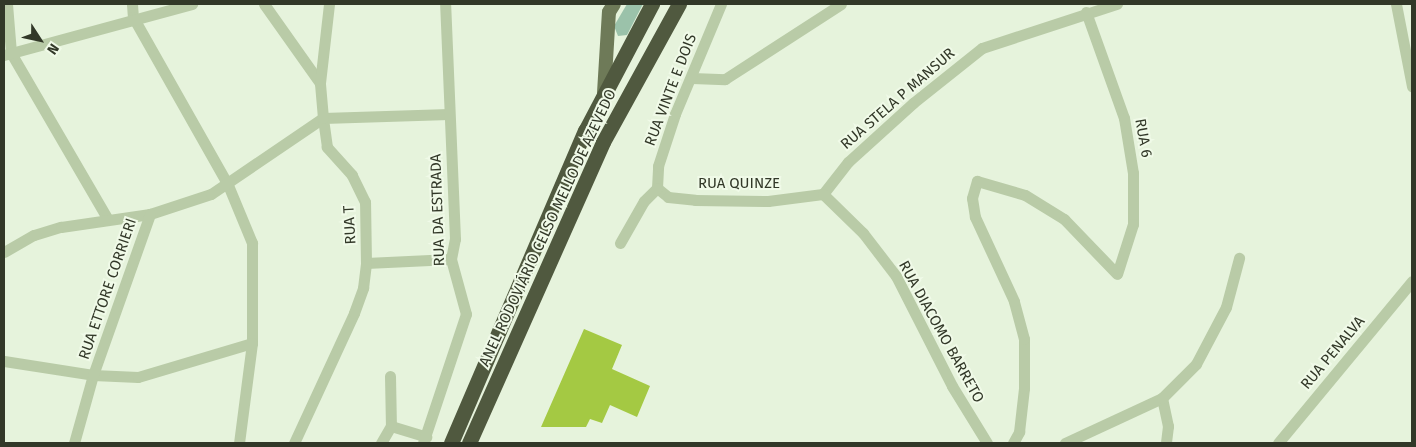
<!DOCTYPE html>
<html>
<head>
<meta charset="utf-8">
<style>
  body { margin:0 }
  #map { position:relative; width:1416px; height:447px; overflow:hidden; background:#e6f3dc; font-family:"Fira Sans",sans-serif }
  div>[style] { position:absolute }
  .green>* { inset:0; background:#9bc2aa }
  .building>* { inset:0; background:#a4c943 }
  .minor>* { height:11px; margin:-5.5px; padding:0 5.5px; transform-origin:5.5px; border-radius:5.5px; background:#b9cba7 }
  .major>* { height:14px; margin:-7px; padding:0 7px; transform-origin:7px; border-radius:7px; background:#6e7a58 }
  .highway>* { height:15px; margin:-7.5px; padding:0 7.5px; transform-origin:7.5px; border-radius:7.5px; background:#50593f }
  span { translate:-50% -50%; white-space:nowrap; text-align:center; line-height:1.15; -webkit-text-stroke:4px #f0fae8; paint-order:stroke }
  .street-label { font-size:15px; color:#323828 }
  .frame { position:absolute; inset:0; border:5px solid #323828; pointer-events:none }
  .north { position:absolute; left:15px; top:15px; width:50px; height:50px; -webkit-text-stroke:4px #f0fae8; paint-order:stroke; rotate:125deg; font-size:14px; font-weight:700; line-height:20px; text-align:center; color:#323828 }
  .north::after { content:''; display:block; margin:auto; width:18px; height:22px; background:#323828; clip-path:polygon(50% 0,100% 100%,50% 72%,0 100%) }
</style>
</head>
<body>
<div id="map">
  <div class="green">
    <i style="clip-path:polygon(627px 4px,643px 4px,627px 35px,618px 36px,614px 26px)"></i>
  </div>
  <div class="building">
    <i style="clip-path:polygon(584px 329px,622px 345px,612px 369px,650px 386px,637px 417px,610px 405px,602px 423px,590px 419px,586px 427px,541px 427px)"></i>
  </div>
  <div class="minor">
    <i style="left:7px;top:4px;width:49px;rotate:85.3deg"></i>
    <i style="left:11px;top:53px;width:191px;rotate:59.8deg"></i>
    <i style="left:132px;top:4px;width:13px;rotate:86deg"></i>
    <i style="left:133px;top:17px;width:193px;rotate:60.5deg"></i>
    <i style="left:228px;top:185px;width:63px;rotate:67.5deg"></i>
    <i style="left:252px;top:243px;width:100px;rotate:90deg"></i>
    <i style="left:252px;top:343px;width:101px;rotate:97.4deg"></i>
    <i style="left:264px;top:4px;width:97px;rotate:54.7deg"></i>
    <i style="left:1396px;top:4px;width:84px;rotate:79deg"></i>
    <i style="left:1086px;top:12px;width:113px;rotate:70.3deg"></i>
    <i style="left:1124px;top:118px;width:56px;rotate:80.7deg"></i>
    <i style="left:1133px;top:173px;width:51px;rotate:90deg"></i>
    <i style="left:1133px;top:224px;width:52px;rotate:107.7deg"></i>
    <i style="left:4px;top:55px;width:195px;rotate:-15.2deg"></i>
    <i style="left:692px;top:78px;width:33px;rotate:2deg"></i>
    <i style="left:725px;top:79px;width:138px;rotate:-32.9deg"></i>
    <i style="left:657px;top:188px;width:22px;rotate:-87deg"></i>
    <i style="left:658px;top:166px;width:55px;rotate:-71.9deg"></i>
    <i style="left:675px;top:114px;width:119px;rotate:-67.3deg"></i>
    <i style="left:657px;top:188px;width:14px;rotate:39deg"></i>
    <i style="left:668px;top:197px;width:27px;rotate:6deg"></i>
    <i style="left:695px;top:200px;width:73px;rotate:0.8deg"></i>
    <i style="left:768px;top:201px;width:55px;rotate:-7.3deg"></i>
    <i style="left:823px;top:194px;width:41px;rotate:-52deg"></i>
    <i style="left:848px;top:162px;width:88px;rotate:-42.2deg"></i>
    <i style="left:913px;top:103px;width:88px;rotate:-38.6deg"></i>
    <i style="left:982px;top:48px;width:142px;rotate:-18.1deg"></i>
    <i style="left:823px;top:194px;width:56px;rotate:44.3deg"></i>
    <i style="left:863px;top:233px;width:54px;rotate:52.5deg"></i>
    <i style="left:896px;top:276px;width:123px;rotate:63deg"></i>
    <i style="left:952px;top:386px;width:67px;rotate:58.4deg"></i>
    <i style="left:620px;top:243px;width:48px;rotate:-60.3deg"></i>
    <i style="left:644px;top:201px;width:18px;rotate:-45deg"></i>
    <i style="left:4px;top:252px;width:34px;rotate:-30deg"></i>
    <i style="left:34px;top:235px;width:28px;rotate:-17deg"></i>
    <i style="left:61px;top:227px;width:90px;rotate:-8.3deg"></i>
    <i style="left:150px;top:214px;width:64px;rotate:-18.2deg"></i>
    <i style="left:211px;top:194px;width:135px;rotate:-34.2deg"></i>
    <i style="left:323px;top:118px;width:126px;rotate:-1.8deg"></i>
    <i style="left:366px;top:263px;width:85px;rotate:-2.7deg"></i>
    <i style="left:4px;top:361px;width:90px;rotate:8.9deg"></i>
    <i style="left:93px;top:375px;width:45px;rotate:2.5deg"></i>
    <i style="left:138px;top:377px;width:119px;rotate:-16.6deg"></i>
    <i style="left:390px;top:376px;width:50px;rotate:88.9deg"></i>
    <i style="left:1162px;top:398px;width:29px;rotate:78deg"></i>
    <i style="left:1168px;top:426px;width:17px;rotate:97deg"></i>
    <i style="left:391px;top:426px;width:37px;rotate:17deg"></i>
    <i style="left:74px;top:443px;width:71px;rotate:-74.4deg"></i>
    <i style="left:93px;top:375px;width:171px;rotate:-70.5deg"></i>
    <i style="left:294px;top:443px;width:143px;rotate:-65.2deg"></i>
    <i style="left:354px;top:313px;width:27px;rotate:-70deg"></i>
    <i style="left:363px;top:288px;width:25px;rotate:-83deg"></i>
    <i style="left:366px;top:263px;width:61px;rotate:-90.9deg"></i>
    <i style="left:365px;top:202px;width:30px;rotate:-116deg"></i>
    <i style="left:352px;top:175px;width:38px;rotate:-132deg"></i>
    <i style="left:327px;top:147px;width:29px;rotate:-98deg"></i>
    <i style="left:323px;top:118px;width:35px;rotate:-95deg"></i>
    <i style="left:320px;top:83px;width:80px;rotate:-83.5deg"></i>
    <i style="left:381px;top:443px;width:20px;rotate:-60deg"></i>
    <i style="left:423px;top:443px;width:136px;rotate:-71.6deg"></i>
    <i style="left:466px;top:314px;width:57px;rotate:-105.3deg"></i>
    <i style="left:451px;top:259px;width:20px;rotate:-79deg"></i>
    <i style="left:455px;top:239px;width:235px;rotate:-92.4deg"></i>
    <i style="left:1013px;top:443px;width:13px;rotate:-61deg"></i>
    <i style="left:1019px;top:432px;width:44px;rotate:-83.5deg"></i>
    <i style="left:1024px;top:388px;width:49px;rotate:-90deg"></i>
    <i style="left:1024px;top:339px;width:39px;rotate:-105deg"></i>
    <i style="left:1014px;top:301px;width:93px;rotate:-114.9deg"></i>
    <i style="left:975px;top:217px;width:19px;rotate:-99deg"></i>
    <i style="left:972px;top:198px;width:18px;rotate:-74deg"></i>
    <i style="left:977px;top:181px;width:50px;rotate:16.3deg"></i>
    <i style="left:1025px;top:195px;width:46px;rotate:31.6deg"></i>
    <i style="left:1064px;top:219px;width:76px;rotate:46.1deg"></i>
    <i style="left:1065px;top:443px;width:107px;rotate:-24.9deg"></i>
    <i style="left:1162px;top:398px;width:48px;rotate:-45deg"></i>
    <i style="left:1196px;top:364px;width:64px;rotate:-62.2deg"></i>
    <i style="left:1226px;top:307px;width:51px;rotate:-75.1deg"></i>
    <i style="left:1278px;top:443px;width:210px;rotate:-50.4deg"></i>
  </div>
  <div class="major">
    <i style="left:604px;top:93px;width:81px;rotate:-86.5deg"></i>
    <i style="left:609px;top:12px;width:9px;rotate:-58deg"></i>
  </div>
  <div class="highway">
    <i style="left:451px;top:443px;width:340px;rotate:-66.8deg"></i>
    <i style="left:585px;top:131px;width:144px;rotate:-62.2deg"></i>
    <i style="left:469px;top:443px;width:329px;rotate:-66deg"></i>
    <i style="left:603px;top:142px;width:158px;rotate:-61.2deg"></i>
  </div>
  <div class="street-label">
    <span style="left:671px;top:90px;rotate:-69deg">RUA VINTE E DOIS</span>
    <span style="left:898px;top:99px;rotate:-41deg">RUA STELA P MANSUR</span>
    <span style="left:1143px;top:138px;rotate:80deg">RUA 6</span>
    <span style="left:739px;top:184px">RUA QUINZE</span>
    <span style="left:438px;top:210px;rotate:-92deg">RUA DA ESTRADA</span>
    <span style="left:350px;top:225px;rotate:-93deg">RUA T</span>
    <span style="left:548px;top:228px;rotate:-65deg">ANEL RODOVIÁRIO CELSO MELLO DE AZEVEDO</span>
    <span style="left:108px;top:289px;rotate:-71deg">RUA ETTORE CORRIERI</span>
    <span style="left:941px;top:332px;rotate:61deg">RUA DIACOMO BARRETO</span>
    <span style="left:1333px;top:353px;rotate:-50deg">RUA PENALVA</span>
  </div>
  <div class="frame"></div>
  <div class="north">N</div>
</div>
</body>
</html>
